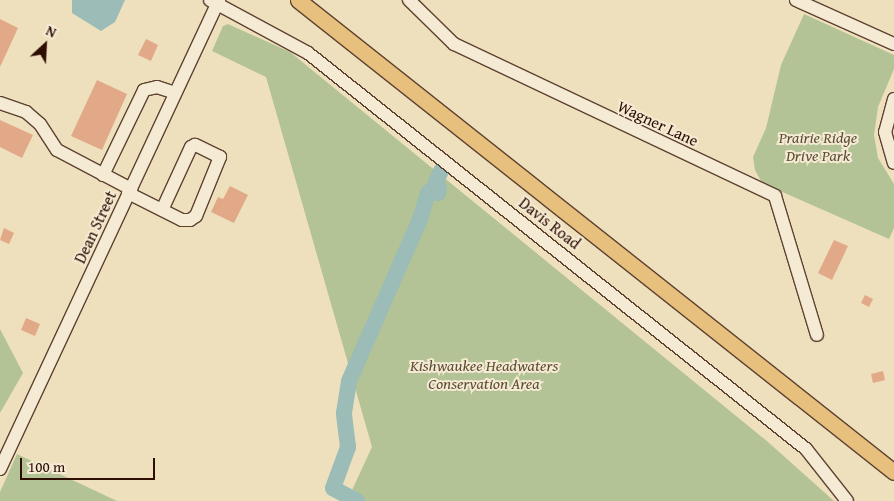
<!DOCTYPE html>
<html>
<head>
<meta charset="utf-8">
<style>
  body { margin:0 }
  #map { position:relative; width:894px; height:501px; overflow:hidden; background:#efe0bd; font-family:"Gentium Book Plus",serif }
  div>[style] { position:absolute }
  .green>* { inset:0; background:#b4c395 }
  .water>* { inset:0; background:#9bbcb7 }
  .river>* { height:16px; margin:-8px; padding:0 8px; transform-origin:8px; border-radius:8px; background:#9bbcb7 }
  .building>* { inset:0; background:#e1a987 }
  .roads { filter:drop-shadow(1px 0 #5e4231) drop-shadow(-1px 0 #5e4231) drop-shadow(0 1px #5e4231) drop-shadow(0 -1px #5e4231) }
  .minor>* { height:12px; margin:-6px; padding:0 6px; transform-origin:6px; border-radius:6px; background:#f5ebd4 }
  .major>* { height:15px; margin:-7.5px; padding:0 7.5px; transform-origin:7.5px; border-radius:7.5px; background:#e8c07e }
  span { translate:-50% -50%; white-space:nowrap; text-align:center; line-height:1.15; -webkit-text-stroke:4px #f5ebd4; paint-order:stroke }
  .street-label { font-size:16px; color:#2e0d02 }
  .park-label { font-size:16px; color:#5d4d35; font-style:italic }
  .north { position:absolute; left:20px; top:20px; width:50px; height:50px; -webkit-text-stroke:4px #f5ebd4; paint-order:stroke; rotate:25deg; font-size:14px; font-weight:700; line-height:20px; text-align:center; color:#2e0d02 }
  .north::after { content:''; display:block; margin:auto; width:18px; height:22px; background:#2e0d02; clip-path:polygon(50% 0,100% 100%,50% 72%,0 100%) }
  .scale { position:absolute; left:20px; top:458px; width:135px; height:22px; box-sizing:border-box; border:2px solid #2e0d02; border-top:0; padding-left:6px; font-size:15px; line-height:18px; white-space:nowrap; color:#2e0d02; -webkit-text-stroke:4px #f5ebd4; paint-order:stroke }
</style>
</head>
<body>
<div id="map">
  <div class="green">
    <i style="clip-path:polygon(804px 14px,894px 55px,894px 69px,878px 107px,874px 135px,878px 158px,894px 184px,894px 228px,889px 239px,762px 183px,755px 170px,753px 157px,766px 128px,781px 65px)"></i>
    <i style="clip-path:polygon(228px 24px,290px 52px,768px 442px,834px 501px,347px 501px,372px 447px,266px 77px,212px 51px,223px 26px)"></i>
    <i style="clip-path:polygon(0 329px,23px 373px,0 413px)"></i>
    <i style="clip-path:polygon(17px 454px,117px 501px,0 501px,0 492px)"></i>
  </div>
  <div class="water">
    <i style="clip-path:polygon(72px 0,125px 0,115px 22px,101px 31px,72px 13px)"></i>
  </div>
  <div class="river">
    <i style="left:357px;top:501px;width:27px;rotate:-152deg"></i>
    <i style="left:333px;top:488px;width:44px;rotate:-69.9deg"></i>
    <i style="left:348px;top:447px;width:34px;rotate:-97deg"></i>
    <i style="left:344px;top:413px;width:32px;rotate:-81deg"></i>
    <i style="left:349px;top:381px;width:177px;rotate:-66.3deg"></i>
    <i style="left:420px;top:219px;width:27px;rotate:-73deg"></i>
    <i style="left:428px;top:193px;width:5px;rotate:-37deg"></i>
    <i style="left:432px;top:190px;width:7px;rotate:27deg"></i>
    <i style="left:438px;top:193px;width:4px;rotate:-76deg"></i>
    <i style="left:439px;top:189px;width:8px;rotate:-113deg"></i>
    <i style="left:436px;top:182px;width:12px;rotate:-66deg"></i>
  </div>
  <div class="building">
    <i style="clip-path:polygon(0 19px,18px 28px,0 67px)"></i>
    <i style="clip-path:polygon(146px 39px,158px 45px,151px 61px,138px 55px)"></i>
    <i style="clip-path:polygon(97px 80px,127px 94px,102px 150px,71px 136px)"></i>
    <i style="clip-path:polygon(0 120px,33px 135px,22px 158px,0 147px)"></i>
    <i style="clip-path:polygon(230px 186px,248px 195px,234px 223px,211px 212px,218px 197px,223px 199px)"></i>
    <i style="clip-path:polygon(4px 228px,14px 233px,9px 244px,0 240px)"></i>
    <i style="clip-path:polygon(834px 240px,848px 246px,832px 280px,818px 273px)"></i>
    <i style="clip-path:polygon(865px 295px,873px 299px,869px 307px,861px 303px)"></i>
    <i style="clip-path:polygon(26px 318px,40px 324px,35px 336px,21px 330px)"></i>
    <i style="clip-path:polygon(883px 371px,885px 380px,873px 383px,871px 374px)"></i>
  </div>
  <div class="roads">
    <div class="minor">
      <i style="left:210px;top:0;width:111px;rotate:28.4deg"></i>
      <i style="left:308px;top:53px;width:636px;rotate:38.49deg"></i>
      <i style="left:806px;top:449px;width:66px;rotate:51.7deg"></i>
      <i style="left:409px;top:0;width:63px;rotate:44.4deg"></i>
      <i style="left:454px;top:44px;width:355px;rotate:25.3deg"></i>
      <i style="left:775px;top:196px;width:145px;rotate:73.2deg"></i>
      <i style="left:796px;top:0;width:107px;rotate:24.2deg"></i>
      <i style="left:894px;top:99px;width:34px;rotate:105deg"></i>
      <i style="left:885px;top:132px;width:32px;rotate:74deg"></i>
      <i style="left:0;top:103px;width:28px;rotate:19deg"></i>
      <i style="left:26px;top:112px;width:18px;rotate:41deg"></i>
      <i style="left:40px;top:124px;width:31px;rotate:57deg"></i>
      <i style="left:57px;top:150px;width:84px;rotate:27.8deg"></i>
      <i style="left:103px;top:175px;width:94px;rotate:-64.2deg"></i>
      <i style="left:144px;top:90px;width:13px;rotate:-13deg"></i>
      <i style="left:157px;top:87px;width:19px;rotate:18deg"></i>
      <i style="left:128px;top:193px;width:60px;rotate:26.6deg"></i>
      <i style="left:182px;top:220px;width:8px"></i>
      <i style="left:190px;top:220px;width:7px;rotate:-34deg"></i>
      <i style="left:196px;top:216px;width:64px;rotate:-67.9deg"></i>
      <i style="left:220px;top:157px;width:28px;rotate:-154deg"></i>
      <i style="left:195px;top:145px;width:4px;rotate:153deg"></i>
      <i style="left:191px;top:147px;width:69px;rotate:114.7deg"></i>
      <i style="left:0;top:469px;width:518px;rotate:-64.97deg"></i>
    </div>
    <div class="major">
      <i style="left:298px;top:0;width:760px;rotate:38.38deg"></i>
    </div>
  </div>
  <div class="street-label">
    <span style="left:658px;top:123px;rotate:25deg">Wagner Lane</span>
    <span style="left:550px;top:223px;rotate:38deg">Davis Road</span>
    <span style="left:95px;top:227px;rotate:-65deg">Dean Street</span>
  </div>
  <div class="park-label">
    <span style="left:818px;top:146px">Prairie Ridge<br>Drive Park</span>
    <span style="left:484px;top:374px">Kishwaukee Headwaters<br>Conservation Area</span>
  </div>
  <div class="north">N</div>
  <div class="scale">100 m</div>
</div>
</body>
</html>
